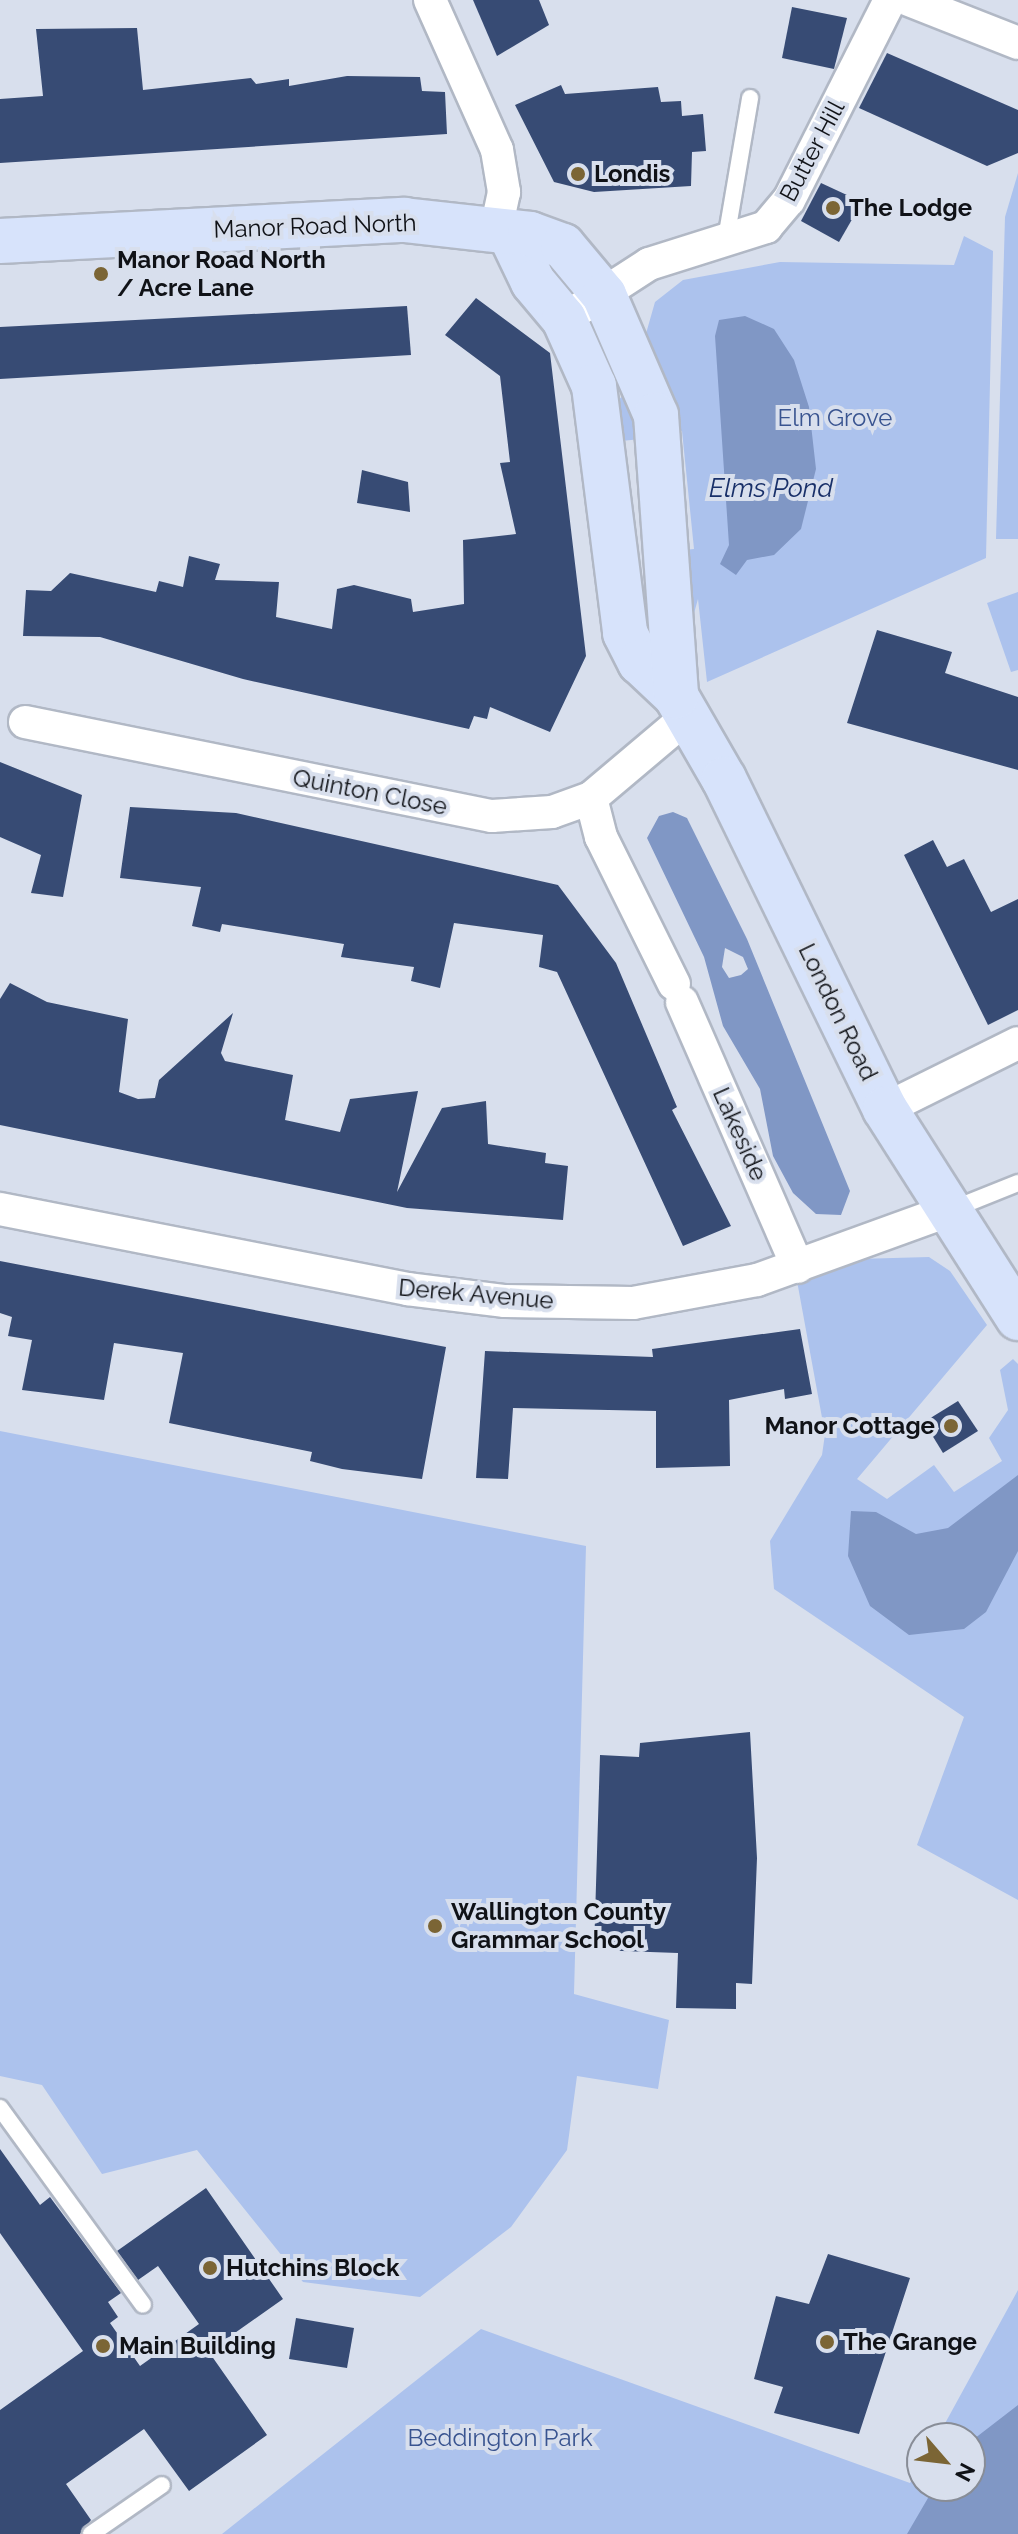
<!DOCTYPE html>
<html>
<head>
<meta charset="utf-8">
<style>
  body { margin:0 }
  #map { position:relative; width:1018px; height:2534px; overflow:hidden; background:#d8dfed; font-family:Raleway,sans-serif }
  div>[style] { position:absolute }
  .green>* { inset:0; background:#acc2ed }
  .water>* { inset:0; background:#8097c5 }
  .building>* { inset:0; background:#374b74 }
  .roads { filter:drop-shadow(2px 0 #b1b8c5) drop-shadow(-2px 0 #b1b8c5) drop-shadow(0 2px #b1b8c5) drop-shadow(0 -2px #b1b8c5) }
  .service>* { height:16px; margin:-8px; padding:0 8px; transform-origin:8px; border-radius:8px; background:#fff }
  .minor>* { height:32px; margin:-16px; padding:0 16px; transform-origin:16px; border-radius:16px; background:#fff }
  .primary>* { height:44px; margin:-22px; padding:0 22px; transform-origin:22px; border-radius:22px; background:#d7e3fb }
  .dots>* { width:22px; height:22px; translate:-50% -50%; box-sizing:border-box; border:4px solid #d8dfed; border-radius:50% }
  span { translate:-50% -50%; white-space:nowrap; text-align:center; line-height:1.15; -webkit-text-stroke:8px #d8dfed; paint-order:stroke }
  .street-label { font-size:24px; color:#101217 }
  .poi-label { font-size:24px; color:#101217; font-weight:700 }
  .left { translate:0 -50%; text-align:left }
  .right { translate:-100% -50%; text-align:right }
  .park-label { font-size:24px; color:#395490 }
  .water-label { font-size:26px; color:#193069; font-style:italic }
  .north { position:absolute; left:906px; top:2422px; width:80px; height:80px; box-sizing:border-box; background:#d8dfed; border:2px solid #888d97; border-radius:50%; rotate:118deg; font-size:22px; font-weight:700; line-height:32px; text-align:center; color:#101217 }
  .north::after { content:''; display:block; margin:auto; width:28px; height:36px; background:#7b6535; clip-path:polygon(50% 0,100% 100%,50% 72%,0 100%) }
</style>
</head>
<body>
<div id="map">
  <div class="green">
    <i style="clip-path:polygon(1018px 173px,1018px 539px,996px 539px,1005px 217px)"></i>
    <i style="clip-path:polygon(964px 236px,993px 251px,986px 558px,707px 682px,698px 599px,691px 624px,684px 550px,694px 549px,682px 431px,675px 430px,670px 387px,645px 337px,655px 302px,683px 280px,780px 262px,954px 265px)"></i>
    <i style="clip-path:polygon(625px 394px,641px 439px,621px 441px,617px 401px)"></i>
    <i style="clip-path:polygon(1018px 592px,1018px 670px,1011px 672px,987px 603px)"></i>
    <i style="clip-path:polygon(929px 1257px,950px 1271px,987px 1325px,857px 1479px,887px 1499px,934px 1465px,954px 1492px,1002px 1461px,989px 1438px,1008px 1410px,1000px 1370px,1013px 1359px,1018px 1364px,1018px 1900px,917px 1845px,964px 1717px,774px 1589px,770px 1541px,822px 1455px,825px 1434px,797px 1281px,857px 1259px)"></i>
    <i style="clip-path:polygon(0 1431px,586px 1546px,574px 1994px,669px 2020px,658px 2089px,577px 2076px,567px 2150px,511px 2227px,420px 2297px,303px 2282px,197px 2150px,102px 2174px,42px 2085px,0 2076px)"></i>
    <i style="clip-path:polygon(1018px 2290px,1018px 2534px,222px 2534px,481px 2329px,910px 2483px,922px 2464px,922px 2486px,970px 2486px,970px 2438px,937px 2438px)"></i>
  </div>
  <div class="water">
    <i style="clip-path:polygon(745px 316px,774px 329px,794px 360px,809px 407px,816px 469px,801px 529px,774px 555px,747px 560px,736px 575px,720px 564px,729px 545px,715px 336px,719px 320px)"></i>
    <i style="clip-path:polygon(evenodd,673px 812px,687px 818px,747px 939px,850px 1191px,841px 1215px,816px 1214px,793px 1193px,773px 1156px,760px 1089px,723px 1026px,704px 957px,647px 838px,659px 816px,673px 812px,725px 948px,743px 957px,748px 969px,741px 975px,729px 978px,722px 967px,725px 948px)"></i>
    <i style="clip-path:polygon(1018px 1475px,1018px 1551px,986px 1612px,964px 1629px,909px 1635px,870px 1606px,848px 1556px,851px 1511px,876px 1512px,916px 1534px,948px 1528px)"></i>
    <i style="clip-path:polygon(1018px 2405px,1018px 2534px,907px 2534px,935px 2486px,970px 2486px,970px 2442px)"></i>
  </div>
  <div class="building">
    <i style="clip-path:polygon(473px 0,539px 0,549px 25px,497px 56px)"></i>
    <i style="clip-path:polygon(792px 7px,847px 18px,834px 69px,782px 58px)"></i>
    <i style="clip-path:polygon(137px 28px,143px 90px,251px 78px,256px 84px,289px 79px,289px 86px,347px 76px,420px 77px,422px 91px,445px 92px,447px 134px,0 163px,0 99px,43px 96px,36px 29px)"></i>
    <i style="clip-path:polygon(887px 53px,1018px 110px,1018px 153px,987px 166px,859px 108px)"></i>
    <i style="clip-path:polygon(561px 85px,565px 94px,658px 87px,661px 102px,681px 101px,682px 116px,703px 114px,706px 151px,692px 152px,691px 186px,594px 192px,554px 182px,515px 105px)"></i>
    <i style="clip-path:polygon(821px 183px,862px 202px,839px 242px,801px 221px)"></i>
    <i style="clip-path:polygon(476px 298px,550px 353px,586px 656px,550px 732px,490px 707px,487px 719px,474px 716px,469px 729px,243px 679px,100px 637px,23px 636px,26px 590px,51px 591px,70px 573px,156px 592px,159px 581px,183px 587px,189px 556px,220px 564px,215px 580px,279px 582px,276px 617px,332px 629px,337px 589px,354px 585px,411px 599px,413px 612px,464px 604px,463px 540px,516px 534px,500px 463px,510px 462px,500px 376px,445px 335px)"></i>
    <i style="clip-path:polygon(407px 306px,411px 355px,0 379px,0 327px)"></i>
    <i style="clip-path:polygon(362px 470px,408px 482px,410px 512px,357px 503px)"></i>
    <i style="clip-path:polygon(877px 630px,952px 652px,945px 673px,1018px 697px,1018px 770px,847px 723px)"></i>
    <i style="clip-path:polygon(0 762px,82px 795px,63px 897px,31px 893px,41px 855px,0 837px)"></i>
    <i style="clip-path:polygon(130px 807px,236px 813px,558px 885px,616px 963px,677px 1107px,672px 1110px,731px 1226px,683px 1246px,557px 972px,539px 967px,543px 935px,454px 923px,440px 988px,411px 981px,414px 967px,341px 957px,344px 944px,222px 924px,220px 932px,192px 926px,201px 887px,120px 878px)"></i>
    <i style="clip-path:polygon(933px 840px,947px 867px,964px 859px,991px 912px,1018px 899px,1018px 1010px,988px 1025px,904px 855px)"></i>
    <i style="clip-path:polygon(10px 983px,47px 1002px,128px 1019px,119px 1092px,138px 1099px,155px 1098px,159px 1080px,233px 1013px,221px 1053px,225px 1061px,293px 1075px,285px 1120px,340px 1132px,350px 1099px,418px 1091px,397px 1192px,442px 1108px,486px 1101px,488px 1144px,546px 1153px,545px 1163px,568px 1166px,563px 1220px,407px 1208px,0 1125px,0 999px)"></i>
    <i style="clip-path:polygon(0 1261px,446px 1347px,422px 1479px,342px 1469px,310px 1461px,312px 1452px,169px 1423px,183px 1353px,114px 1343px,104px 1400px,22px 1390px,32px 1340px,8px 1336px,12px 1317px,0 1313px)"></i>
    <i style="clip-path:polygon(800px 1329px,812px 1394px,785px 1399px,784px 1389px,729px 1400px,730px 1466px,656px 1468px,656px 1411px,513px 1408px,508px 1479px,476px 1478px,485px 1351px,653px 1357px,652px 1349px)"></i>
    <i style="clip-path:polygon(958px 1401px,978px 1431px,943px 1453px,924px 1422px)"></i>
    <i style="clip-path:polygon(750px 1732px,757px 1858px,752px 1984px,736px 1983px,736px 2009px,676px 2008px,678px 1953px,594px 1950px,600px 1755px,639px 1757px,640px 1743px)"></i>
    <i style="clip-path:polygon(0 2149px,40px 2205px,50px 2197px,121px 2293px,108px 2302px,118px 2317px,110px 2323px,140px 2366px,199px 2324px,158px 2266px,138px 2280px,117px 2251px,206px 2188px,283px 2299px,215px 2347px,204px 2345px,267px 2435px,189px 2491px,144px 2429px,66px 2484px,91px 2520px,80px 2534px,0 2534px,0 2410px,83px 2351px,0 2233px)"></i>
    <i style="clip-path:polygon(828px 2254px,910px 2278px,859px 2434px,774px 2413px,783px 2387px,754px 2379px,776px 2296px,809px 2304px)"></i>
    <i style="clip-path:polygon(296px 2318px,354px 2328px,347px 2368px,289px 2359px)"></i>
  </div>
  <div class="roads">
    <div class="service">
      <i style="left:726px;top:239px;width:143px;rotate:-80.3deg"></i>
      <i style="left:953px;top:1209px;width:70px;rotate:-21.8deg"></i>
      <i style="left:0;top:2108px;width:243px;rotate:54deg"></i>
      <i style="left:91px;top:2534px;width:86px;rotate:-34.6deg"></i>
    </div>
    <div class="minor">
      <i style="left:430px;top:0;width:164px;rotate:65.9deg"></i>
      <i style="left:497px;top:150px;width:43px;rotate:80.5deg"></i>
      <i style="left:504px;top:192px;width:38px;rotate:102deg"></i>
      <i style="left:909px;top:0;width:117px;rotate:21.5deg"></i>
      <i style="left:564px;top:319px;width:101px;rotate:-32.9deg"></i>
      <i style="left:649px;top:264px;width:123px;rotate:-17.5deg"></i>
      <i style="left:766px;top:227px;width:35px;rotate:-50deg"></i>
      <i style="left:789px;top:200px;width:224px;rotate:-63.2deg"></i>
      <i style="left:25px;top:722px;width:476px;rotate:11.4deg"></i>
      <i style="left:492px;top:816px;width:60px;rotate:-3.8deg"></i>
      <i style="left:552px;top:812px;width:41px;rotate:-19.7deg"></i>
      <i style="left:591px;top:798px;width:126px;rotate:-40.2deg"></i>
      <i style="left:591px;top:798px;width:40px;rotate:75.6deg"></i>
      <i style="left:601px;top:837px;width:164px;rotate:63.6deg"></i>
      <i style="left:682px;top:1002px;width:289px;rotate:66.4deg"></i>
      <i style="left:885px;top:1109px;width:148px;rotate:-26.4deg"></i>
      <i style="left:0;top:1209px;width:415px;rotate:11.1deg"></i>
      <i style="left:407px;top:1289px;width:99px;rotate:7deg"></i>
      <i style="left:505px;top:1301px;width:128px;rotate:0.9deg"></i>
      <i style="left:633px;top:1303px;width:126px;rotate:-10.5deg"></i>
      <i style="left:757px;top:1280px;width:200px;rotate:-19.9deg"></i>
    </div>
    <div class="primary">
      <i style="left:510px;top:234px;width:53px;rotate:64.4deg"></i>
      <i style="left:533px;top:282px;width:48px;rotate:50deg"></i>
      <i style="left:564px;top:319px;width:73px;rotate:65.9deg"></i>
      <i style="left:594px;top:386px;width:249px;rotate:82.8deg"></i>
      <i style="left:625px;top:633px;width:33px;rotate:63deg"></i>
      <i style="left:640px;top:662px;width:50px;rotate:43.4deg"></i>
      <i style="left:676px;top:696px;width:96px;rotate:60deg"></i>
      <i style="left:724px;top:779px;width:367px;rotate:64deg"></i>
      <i style="left:885px;top:1109px;width:248px;rotate:57.5deg"></i>
      <i style="left:0;top:241px;width:405px;rotate:-3deg"></i>
      <i style="left:404px;top:220px;width:127px;rotate:6.3deg"></i>
      <i style="left:530px;top:234px;width:35px;rotate:20deg"></i>
      <i style="left:563px;top:246px;width:64px;rotate:50.1deg"></i>
      <i style="left:604px;top:295px;width:131px;rotate:66.6deg"></i>
      <i style="left:656px;top:415px;width:282px;rotate:85.9deg"></i>
    </div>
  </div>
  <div class="dots">
    <i style="left:578px;top:174px;background:#7b6535"></i>
    <i style="left:833px;top:208px;background:#7b6535"></i>
    <i style="left:101px;top:274px;background:#7b6535"></i>
    <i style="left:951px;top:1426px;background:#7b6535"></i>
    <i style="left:435px;top:1926px;background:#7b6535"></i>
    <i style="left:210px;top:2268px;background:#7b6535"></i>
    <i style="left:827px;top:2342px;background:#7b6535"></i>
    <i style="left:103px;top:2346px;background:#7b6535"></i>
  </div>
  <div class="street-label">
    <span style="left:812px;top:151px;rotate:-62deg">Butter Hill</span>
    <span style="left:315px;top:226px;rotate:-2deg">Manor Road North</span>
    <span style="left:370px;top:792px;rotate:11deg">Quinton Close</span>
    <span style="left:838px;top:1012px;rotate:64deg">London Road</span>
    <span style="left:740px;top:1134px;rotate:66deg">Lakeside</span>
    <span style="left:476px;top:1294px;rotate:5deg">Derek Avenue</span>
  </div>
  <div class="poi-label">
    <span class="left" style="left:594px;top:174px">Londis</span>
    <span class="left" style="left:849px;top:208px">The Lodge</span>
    <span class="left" style="left:117px;top:274px">Manor Road North<br>/ Acre Lane</span>
    <span class="right" style="left:935px;top:1426px">Manor Cottage</span>
    <span class="left" style="left:451px;top:1926px">Wallington County<br>Grammar School</span>
    <span class="left" style="left:226px;top:2268px">Hutchins Block</span>
    <span class="left" style="left:843px;top:2342px">The Grange</span>
    <span class="left" style="left:119px;top:2346px">Main Building</span>
  </div>
  <div class="park-label">
    <span style="left:835px;top:418px">Elm Grove</span>
    <span style="left:500px;top:2438px">Beddington Park</span>
  </div>
  <div class="water-label">
    <span style="left:771px;top:489px">Elms Pond</span>
  </div>
  <div class="north">N</div>
</div>
</body>
</html>
